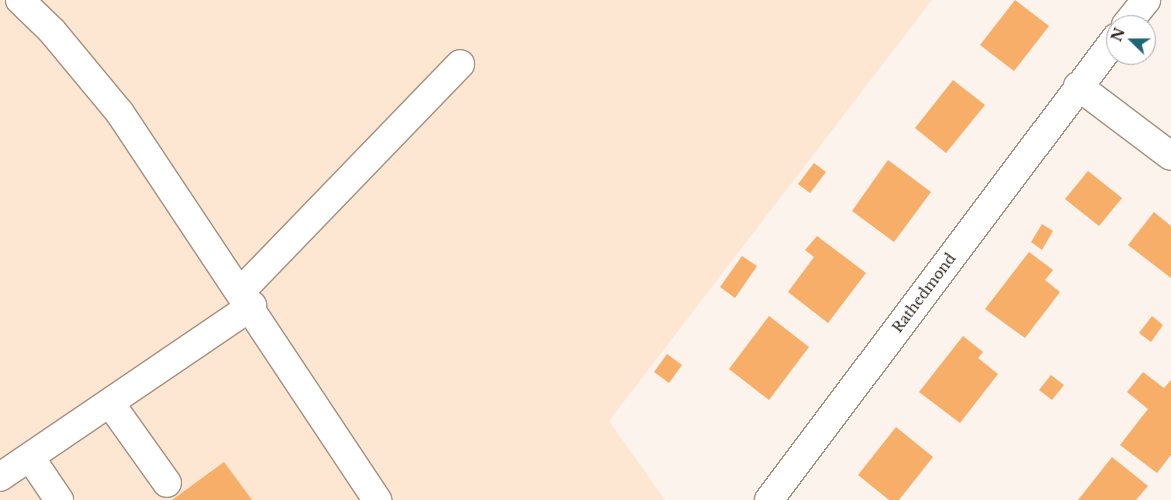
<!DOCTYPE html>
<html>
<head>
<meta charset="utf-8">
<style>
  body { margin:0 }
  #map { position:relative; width:1171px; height:500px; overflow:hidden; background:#fcf3ec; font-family:"Libre Baskerville",serif }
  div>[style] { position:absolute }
  .built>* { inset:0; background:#fde7d3 }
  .building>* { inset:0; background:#f6ae69 }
  .roads { filter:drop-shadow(1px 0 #a4907e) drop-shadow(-1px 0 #a4907e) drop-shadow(0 1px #a4907e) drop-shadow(0 -1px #a4907e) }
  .minor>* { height:28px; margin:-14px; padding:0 14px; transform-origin:14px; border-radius:14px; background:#fff }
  span { translate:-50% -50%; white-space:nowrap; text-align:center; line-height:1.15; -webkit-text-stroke:5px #fff; paint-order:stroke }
  .street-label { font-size:14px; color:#29211a }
  .north { position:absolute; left:1106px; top:15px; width:50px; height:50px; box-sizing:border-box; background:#fff; border:1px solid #a9a6a3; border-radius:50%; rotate:292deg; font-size:14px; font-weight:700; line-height:20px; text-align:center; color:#29211a }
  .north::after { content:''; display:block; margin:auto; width:18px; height:22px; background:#1e6674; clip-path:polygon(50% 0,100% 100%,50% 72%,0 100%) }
</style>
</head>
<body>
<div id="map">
  <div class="built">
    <i style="clip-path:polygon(0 0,932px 0,609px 421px,665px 500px,0 500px)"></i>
  </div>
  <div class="building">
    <i style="clip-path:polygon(1015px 0,1049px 26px,1014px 71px,980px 45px)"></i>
    <i style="clip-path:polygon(953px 80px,985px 105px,946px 153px,915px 128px)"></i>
    <i style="clip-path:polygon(888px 160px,931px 192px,894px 242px,852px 211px)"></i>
    <i style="clip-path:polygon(814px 163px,826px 172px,810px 193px,798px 184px)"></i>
    <i style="clip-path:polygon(1088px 171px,1122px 198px,1099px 226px,1065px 199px)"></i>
    <i style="clip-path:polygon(1154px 212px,1171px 226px,1171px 278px,1128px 245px)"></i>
    <i style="clip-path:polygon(1042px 224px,1053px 231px,1042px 250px,1031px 242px)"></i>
    <i style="clip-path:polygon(817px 236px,866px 273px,828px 323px,788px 292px,814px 257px,805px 250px)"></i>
    <i style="clip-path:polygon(1029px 252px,1053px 270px,1045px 280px,1060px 292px,1025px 338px,985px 309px)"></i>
    <i style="clip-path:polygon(742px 256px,757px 266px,735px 298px,720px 287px)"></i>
    <i style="clip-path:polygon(769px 316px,809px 347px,769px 400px,729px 369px)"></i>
    <i style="clip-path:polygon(1152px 316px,1163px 325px,1151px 342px,1139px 333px)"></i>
    <i style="clip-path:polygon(963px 336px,983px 352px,978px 358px,998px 374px,960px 423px,919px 392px)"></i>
    <i style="clip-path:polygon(667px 354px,682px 365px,669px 383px,654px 372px)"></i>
    <i style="clip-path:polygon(1143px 372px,1164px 388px,1171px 380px,1171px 455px,1157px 473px,1120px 445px,1148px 409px,1127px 392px)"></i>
    <i style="clip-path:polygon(1051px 375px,1064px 385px,1052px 400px,1039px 390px)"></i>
    <i style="clip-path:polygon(896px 427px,933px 457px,899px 500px,889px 500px,858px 475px)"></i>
    <i style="clip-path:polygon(1112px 457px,1148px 486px,1136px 500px,1078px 500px)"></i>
    <i style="clip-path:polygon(224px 462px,252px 500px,172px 500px)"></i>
  </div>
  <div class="roads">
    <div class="minor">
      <i style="left:20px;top:0;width:45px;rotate:44.1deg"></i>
      <i style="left:52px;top:31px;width:107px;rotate:50.3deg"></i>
      <i style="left:120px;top:113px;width:465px;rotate:56.4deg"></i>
      <i style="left:1126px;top:25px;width:32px;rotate:-51deg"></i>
      <i style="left:1078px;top:86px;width:116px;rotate:37deg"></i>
      <i style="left:242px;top:290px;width:314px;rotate:-46deg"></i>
      <i style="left:110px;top:403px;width:98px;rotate:54.5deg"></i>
      <i style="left:30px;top:457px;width:52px;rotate:56deg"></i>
      <i style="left:0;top:477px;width:305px;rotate:-34.2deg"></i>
      <i style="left:769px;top:500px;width:578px;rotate:-53.09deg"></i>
    </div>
  </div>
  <div class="street-label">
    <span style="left:924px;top:293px;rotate:-53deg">Rathedmond</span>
  </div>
  <div class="north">N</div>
</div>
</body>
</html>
